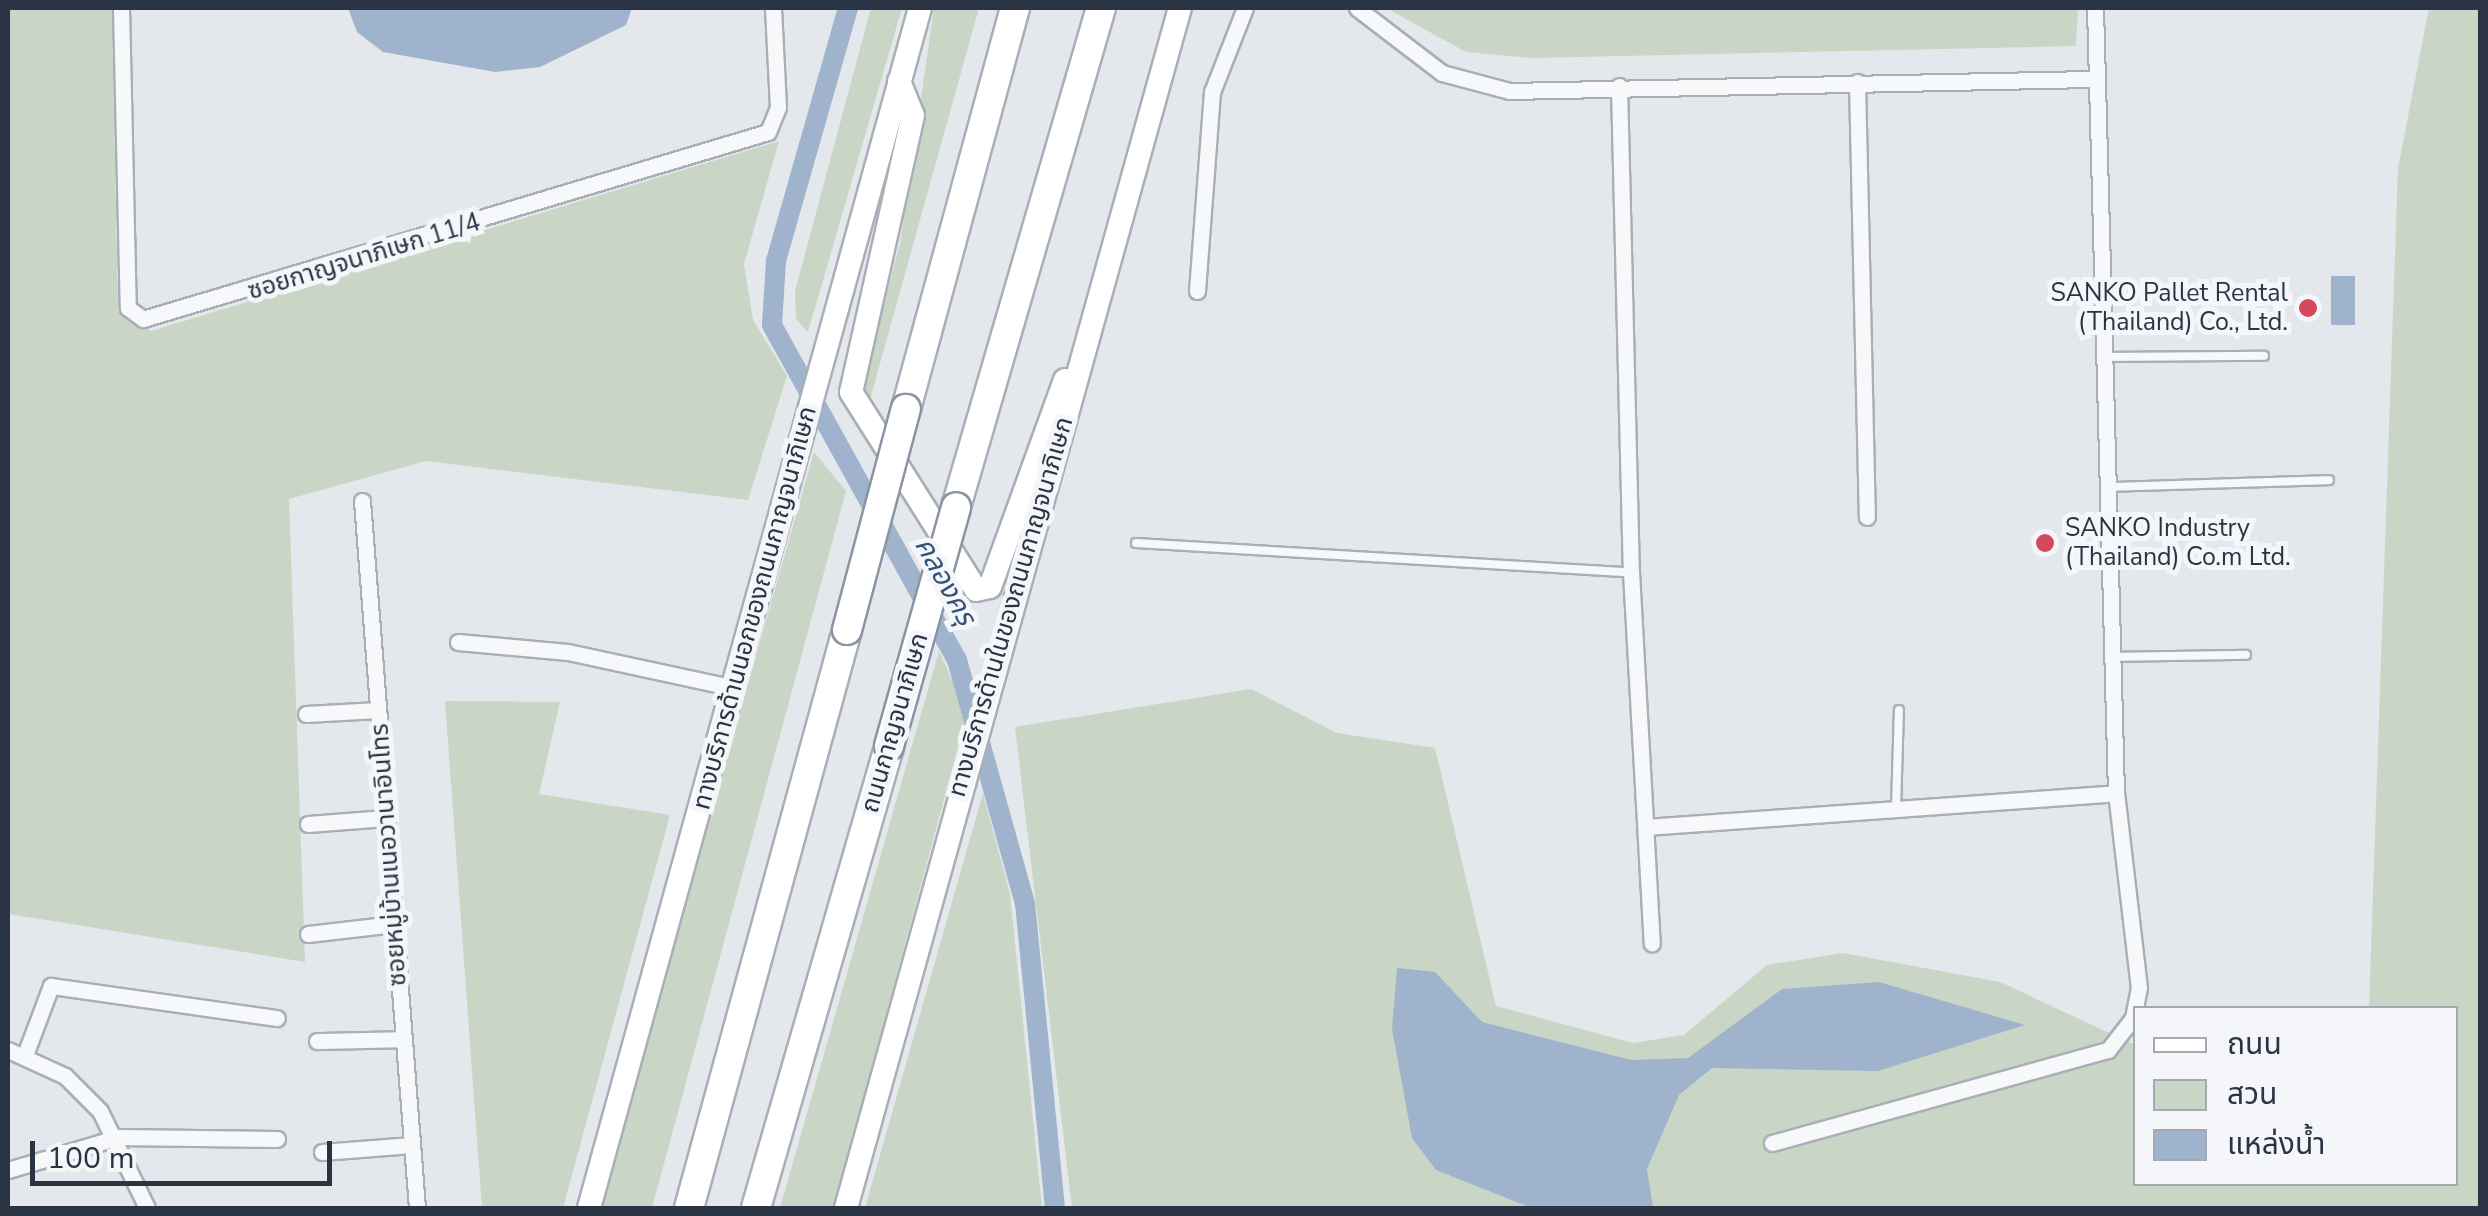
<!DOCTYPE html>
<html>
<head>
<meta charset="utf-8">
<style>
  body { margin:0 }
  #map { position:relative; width:2488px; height:1216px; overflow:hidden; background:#e4e7ec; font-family:"Nunito Sans","Noto Sans Thai",sans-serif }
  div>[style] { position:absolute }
  .green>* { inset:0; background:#c9d6c5 }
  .water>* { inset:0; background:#9fb4cc }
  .canal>* { height:20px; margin:-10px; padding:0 10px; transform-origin:10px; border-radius:10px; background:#9fb4cc }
  .roads { filter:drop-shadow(2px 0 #a9aeb7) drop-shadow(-2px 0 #a9aeb7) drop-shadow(0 2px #a9aeb7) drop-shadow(0 -2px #a9aeb7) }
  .lane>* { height:8px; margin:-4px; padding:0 4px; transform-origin:4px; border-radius:4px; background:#f7f8fa }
  .street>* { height:15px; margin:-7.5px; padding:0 7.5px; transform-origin:7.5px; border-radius:7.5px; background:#f7f8fa }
  .secondary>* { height:22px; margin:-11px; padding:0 11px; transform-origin:11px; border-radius:11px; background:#fff }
  .highway>* { height:28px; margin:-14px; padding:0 14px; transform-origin:14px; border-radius:14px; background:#fff }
  .bridges { filter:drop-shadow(2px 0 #8b94a3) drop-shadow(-2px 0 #8b94a3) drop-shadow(0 2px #8b94a3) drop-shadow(0 -2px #8b94a3) }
  .highway-bridge>* { height:28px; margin:-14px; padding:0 14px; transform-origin:14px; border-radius:14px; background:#fff }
  .dots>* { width:28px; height:28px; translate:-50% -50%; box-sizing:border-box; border:5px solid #f4f6f9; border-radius:50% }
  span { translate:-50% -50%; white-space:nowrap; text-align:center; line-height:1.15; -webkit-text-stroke:10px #f4f6f9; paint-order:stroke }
  .street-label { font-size:25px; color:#2b3445 }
  .poi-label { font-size:25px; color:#2b3445 }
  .right { translate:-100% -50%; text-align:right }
  .left { translate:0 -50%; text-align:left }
  .water-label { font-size:28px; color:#34527a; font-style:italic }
  .frame { position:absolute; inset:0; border:10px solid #2b3445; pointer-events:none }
  .legend { position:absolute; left:2133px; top:1006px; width:325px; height:180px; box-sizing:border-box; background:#f4f6f9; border:2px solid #a4a8b1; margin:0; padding:12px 18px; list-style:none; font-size:30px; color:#2b3445 }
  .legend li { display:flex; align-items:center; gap:20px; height:50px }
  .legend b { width:50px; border:2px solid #a4a8b1 }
  .scale { position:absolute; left:30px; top:1141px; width:302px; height:45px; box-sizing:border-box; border:5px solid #2b3445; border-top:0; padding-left:12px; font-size:30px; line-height:35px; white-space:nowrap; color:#2b3445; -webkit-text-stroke:8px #f4f6f9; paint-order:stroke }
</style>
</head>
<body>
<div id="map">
  <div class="green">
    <i style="clip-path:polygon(8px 8px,112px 8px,118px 310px,151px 331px,779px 141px,744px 264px,753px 320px,787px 376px,748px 500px,426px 461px,289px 499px,305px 962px,9px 914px)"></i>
    <i style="clip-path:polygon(871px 8px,902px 8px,808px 332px,796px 319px,795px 291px)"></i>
    <i style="clip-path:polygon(934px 8px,979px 8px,869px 403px,859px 396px,900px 244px)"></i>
    <i style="clip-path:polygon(1386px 8px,2078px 8px,2076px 46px,1531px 58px,1466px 52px)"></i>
    <i style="clip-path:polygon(2429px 8px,2480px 8px,2480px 1208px,1072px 1208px,1015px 727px,1251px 689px,1337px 733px,1435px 748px,1496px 1006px,1633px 1043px,1684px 1035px,1767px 965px,1843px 953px,2000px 982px,2135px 1045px,2136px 1184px,2456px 1184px,2456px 1008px,2369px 1008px,2398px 168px)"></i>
    <i style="clip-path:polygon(814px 452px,846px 491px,652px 1208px,599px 1208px)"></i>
    <i style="clip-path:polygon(939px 651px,967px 714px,834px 1208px,780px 1208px)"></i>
    <i style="clip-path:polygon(445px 701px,560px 702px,539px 794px,670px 815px,563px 1208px,482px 1208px)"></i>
    <i style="clip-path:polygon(983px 793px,1010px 894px,1042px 1208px,865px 1208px)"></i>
  </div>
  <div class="water">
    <i style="clip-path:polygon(348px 8px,632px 8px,626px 25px,540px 67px,495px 72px,383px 52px,357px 32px)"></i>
    <i style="clip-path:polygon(2331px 276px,2355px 276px,2355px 325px,2331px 325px)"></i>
    <i style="clip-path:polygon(1397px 968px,1435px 972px,1482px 1022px,1631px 1060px,1688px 1058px,1782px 989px,1879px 982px,2025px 1025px,1878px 1071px,1712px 1068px,1679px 1095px,1647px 1169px,1653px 1208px,1532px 1208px,1436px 1170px,1412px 1138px,1392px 1029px)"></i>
  </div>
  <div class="canal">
    <i style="left:848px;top:8px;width:263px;rotate:105.9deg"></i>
    <i style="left:776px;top:261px;width:64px;rotate:93.6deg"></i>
    <i style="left:772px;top:325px;width:383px;rotate:61.1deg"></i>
    <i style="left:957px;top:660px;width:252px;rotate:74.4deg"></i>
    <i style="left:1025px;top:903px;width:306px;rotate:84.4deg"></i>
  </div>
  <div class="roads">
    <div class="lane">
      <i style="left:2105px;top:357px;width:159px;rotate:-0.4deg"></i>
      <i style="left:2109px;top:487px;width:220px;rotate:-1.8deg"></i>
      <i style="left:1136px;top:543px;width:496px;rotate:3.4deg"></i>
      <i style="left:2112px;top:657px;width:134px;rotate:-0.9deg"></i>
      <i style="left:1896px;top:809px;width:99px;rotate:-88.3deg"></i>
    </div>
    <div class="street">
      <i style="left:121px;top:8px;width:300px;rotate:88.7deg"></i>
      <i style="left:128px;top:308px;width:19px;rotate:36deg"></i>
      <i style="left:143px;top:319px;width:652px;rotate:-16.66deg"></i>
      <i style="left:768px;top:132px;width:27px;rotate:-68deg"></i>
      <i style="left:778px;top:107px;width:99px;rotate:-92.9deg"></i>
      <i style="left:1357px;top:8px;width:107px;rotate:37.4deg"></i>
      <i style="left:1442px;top:73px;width:69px;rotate:15deg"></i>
      <i style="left:1509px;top:91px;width:585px;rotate:-1.18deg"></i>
      <i style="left:1857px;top:82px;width:435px;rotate:88.7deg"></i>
      <i style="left:1619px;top:86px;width:486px;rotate:88.6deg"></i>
      <i style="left:1631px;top:572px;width:372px;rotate:86.8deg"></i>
      <i style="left:1197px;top:291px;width:200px;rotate:-85.7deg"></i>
      <i style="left:1212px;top:92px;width:90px;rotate:-68.6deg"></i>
      <i style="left:362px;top:501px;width:709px;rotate:85.55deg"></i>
      <i style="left:458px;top:642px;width:110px;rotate:5.2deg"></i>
      <i style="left:568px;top:652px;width:170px;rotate:12.2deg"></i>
      <i style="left:306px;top:714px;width:72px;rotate:-3.2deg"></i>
      <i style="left:308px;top:824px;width:78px;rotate:-4.4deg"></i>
      <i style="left:1646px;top:827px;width:471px;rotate:-4.1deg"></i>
      <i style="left:308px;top:934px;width:87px;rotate:-6.6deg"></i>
      <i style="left:317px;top:1041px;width:86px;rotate:-1.3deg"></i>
      <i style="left:8px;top:1050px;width:63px;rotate:24.5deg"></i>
      <i style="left:65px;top:1076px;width:49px;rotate:45deg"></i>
      <i style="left:100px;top:1111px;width:108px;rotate:64.1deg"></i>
      <i style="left:25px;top:1055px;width:74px;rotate:-69.4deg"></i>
      <i style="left:51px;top:986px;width:228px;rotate:8.1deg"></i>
      <i style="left:1772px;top:1143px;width:349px;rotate:-15.5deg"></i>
      <i style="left:2108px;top:1050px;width:41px;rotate:-52deg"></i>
      <i style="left:2133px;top:1018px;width:31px;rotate:-79deg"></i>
      <i style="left:2139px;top:988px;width:196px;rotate:-96.7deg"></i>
      <i style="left:2116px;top:793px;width:785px;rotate:-91.53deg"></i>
      <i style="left:322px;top:1152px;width:90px;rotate:-4.4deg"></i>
      <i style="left:8px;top:1170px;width:116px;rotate:-16.6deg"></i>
      <i style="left:119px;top:1137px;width:158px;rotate:0.7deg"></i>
    </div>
    <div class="secondary">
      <i style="left:899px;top:81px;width:37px;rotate:68deg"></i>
      <i style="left:913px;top:115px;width:284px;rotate:102.6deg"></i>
      <i style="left:851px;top:392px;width:234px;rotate:57.7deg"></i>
      <i style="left:976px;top:590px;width:14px;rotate:-12deg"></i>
      <i style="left:990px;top:587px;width:220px;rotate:-70.1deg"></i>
      <i style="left:589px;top:1208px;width:1245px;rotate:-74.58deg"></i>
      <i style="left:846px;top:1208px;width:1246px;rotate:-74.45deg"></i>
    </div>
    <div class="highway">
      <i style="left:906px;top:409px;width:416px;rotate:-74.8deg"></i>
      <i style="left:956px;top:507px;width:520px;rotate:-73.8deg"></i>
      <i style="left:689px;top:1208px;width:599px;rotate:-74.71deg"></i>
      <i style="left:756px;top:1208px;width:481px;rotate:-73.9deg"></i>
    </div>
  </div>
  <div class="bridges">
    <div class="highway-bridge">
      <i style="left:847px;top:630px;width:229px;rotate:-75.1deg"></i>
      <i style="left:889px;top:746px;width:248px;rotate:-74.3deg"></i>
    </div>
  </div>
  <div class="dots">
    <i style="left:2308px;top:308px;background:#d1495b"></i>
    <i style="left:2045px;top:543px;background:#d1495b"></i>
  </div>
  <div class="street-label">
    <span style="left:364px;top:257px;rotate:-17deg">ซอยกาญจนาภิเษก 11/4</span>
    <span style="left:1011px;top:607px;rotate:-74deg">ทางบริการด้านในของถนนกาญจนาภิเษก</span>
    <span style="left:755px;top:608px;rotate:-75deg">ทางบริการด้านนอกของถนนกาญจนาภิเษก</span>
    <span style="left:895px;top:723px;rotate:-74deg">ถนนกาญจนาภิเษก</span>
    <span style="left:389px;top:855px;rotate:-94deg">ซอยหมู่บ้านเนอวานาอินโทร</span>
  </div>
  <div class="poi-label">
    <span class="right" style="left:2288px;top:308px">SANKO Pallet Rental<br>(Thailand) Co., Ltd.</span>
    <span class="left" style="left:2065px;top:543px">SANKO Industry<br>(Thailand) Co.m Ltd.</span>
  </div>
  <div class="water-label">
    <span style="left:945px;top:581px;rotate:61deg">คลองครุ</span>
  </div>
  <div class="frame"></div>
  <ul class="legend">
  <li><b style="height:12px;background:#fff"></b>ถนน</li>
  <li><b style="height:28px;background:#c9d6c5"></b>สวน</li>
  <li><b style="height:28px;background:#9fb4cc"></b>แหล่งน้ำ</li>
  </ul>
  <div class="scale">100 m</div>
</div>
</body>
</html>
